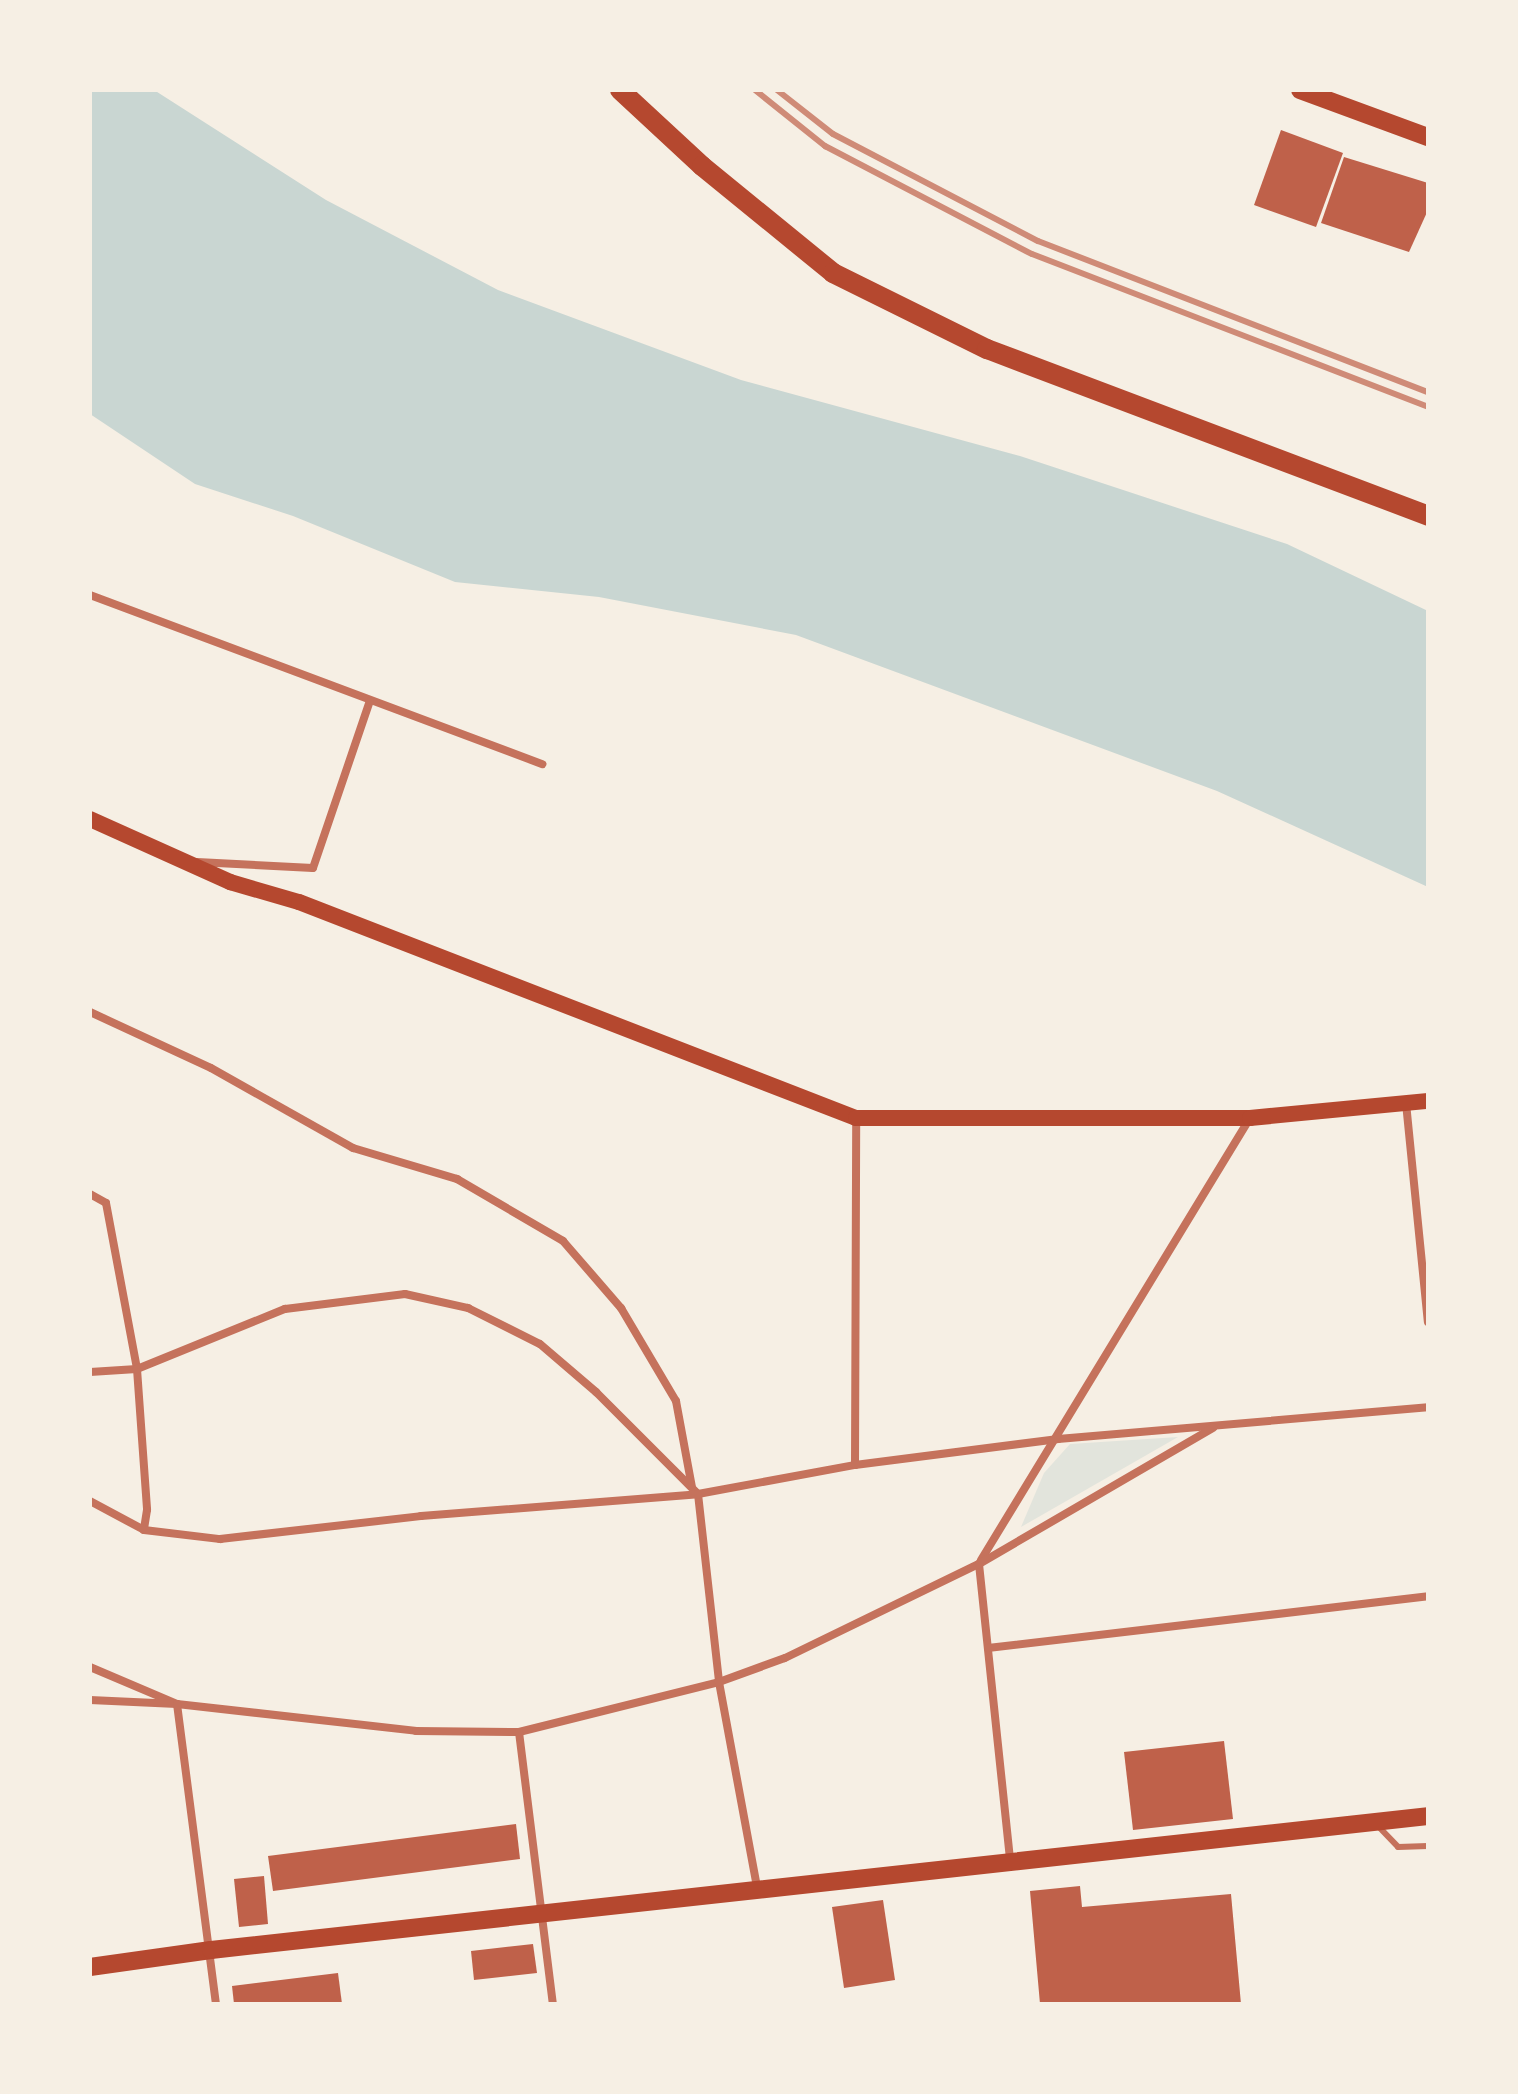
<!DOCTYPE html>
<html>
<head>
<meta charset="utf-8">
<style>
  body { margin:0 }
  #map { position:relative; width:1518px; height:2094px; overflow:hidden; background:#f6efe4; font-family:"Noto Sans",sans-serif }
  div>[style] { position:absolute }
  .green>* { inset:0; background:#e2e4dc }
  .water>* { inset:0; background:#c9d6d2 }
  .building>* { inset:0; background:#bf614a }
  .service>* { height:6px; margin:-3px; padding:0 3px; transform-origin:3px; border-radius:3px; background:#c5725c }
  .minor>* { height:8px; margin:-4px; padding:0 4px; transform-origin:4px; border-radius:4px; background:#c5725c }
  .secondary>* { height:16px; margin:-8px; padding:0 8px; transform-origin:8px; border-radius:8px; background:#b5482f }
  .primary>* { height:18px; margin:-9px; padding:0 9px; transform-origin:9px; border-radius:9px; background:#b5482f }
  .trunk>* { height:20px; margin:-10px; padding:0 10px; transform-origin:10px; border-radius:10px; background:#b5482f }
  .rail>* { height:6px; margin:-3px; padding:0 3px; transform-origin:3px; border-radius:3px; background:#cf8b77 }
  span { translate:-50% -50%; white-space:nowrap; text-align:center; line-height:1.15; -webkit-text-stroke:7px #f6efe4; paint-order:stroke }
  .frame { position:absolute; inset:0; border:92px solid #f6efe4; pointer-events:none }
</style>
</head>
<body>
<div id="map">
  <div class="green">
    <i style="clip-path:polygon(1178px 1437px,1021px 1527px,1044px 1473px,1070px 1444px)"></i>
  </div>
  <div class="water">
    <i style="clip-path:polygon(90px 90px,154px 90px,326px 200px,498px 290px,741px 380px,1020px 456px,1287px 544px,1428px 611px,1428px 887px,1217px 791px,796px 635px,599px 597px,455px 582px,293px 516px,195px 484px,90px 414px)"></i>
  </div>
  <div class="building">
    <i style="clip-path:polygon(1281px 130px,1343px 153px,1316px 227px,1254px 205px)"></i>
    <i style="clip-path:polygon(1344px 157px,1428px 183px,1428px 210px,1409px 252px,1321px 223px)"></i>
    <i style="clip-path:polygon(1224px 1741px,1233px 1819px,1133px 1830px,1124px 1752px)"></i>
    <i style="clip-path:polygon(516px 1824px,520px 1859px,273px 1891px,268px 1856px)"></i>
    <i style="clip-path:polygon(264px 1876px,268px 1924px,239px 1927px,234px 1879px)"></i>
    <i style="clip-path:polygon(1080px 1886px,1082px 1907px,1231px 1894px,1241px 2004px,1040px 2004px,1030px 1891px)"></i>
    <i style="clip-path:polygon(883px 1900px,895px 1980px,844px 1988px,832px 1907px)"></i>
    <i style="clip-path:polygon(533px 1944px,537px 1973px,474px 1980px,471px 1951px)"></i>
    <i style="clip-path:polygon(338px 1973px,342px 2004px,234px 2004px,232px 1986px)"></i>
  </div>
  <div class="service">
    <i style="left:1377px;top:1825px;width:30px;rotate:46deg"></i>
    <i style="left:1398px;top:1847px;width:30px;rotate:-2deg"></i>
  </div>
  <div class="minor">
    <i style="left:90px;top:595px;width:483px;rotate:20.5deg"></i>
    <i style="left:197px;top:862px;width:116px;rotate:3deg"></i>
    <i style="left:313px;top:868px;width:176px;rotate:-71.2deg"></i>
    <i style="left:90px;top:1012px;width:133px;rotate:24.8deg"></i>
    <i style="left:211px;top:1068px;width:163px;rotate:29.4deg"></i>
    <i style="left:353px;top:1148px;width:109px;rotate:16.6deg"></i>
    <i style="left:457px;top:1179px;width:123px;rotate:30.3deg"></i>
    <i style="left:563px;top:1241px;width:89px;rotate:49.1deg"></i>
    <i style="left:621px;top:1308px;width:108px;rotate:59.4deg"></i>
    <i style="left:676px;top:1401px;width:87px;rotate:79.5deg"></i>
    <i style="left:1406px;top:1103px;width:220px;rotate:84.3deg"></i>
    <i style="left:90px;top:1194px;width:18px;rotate:29deg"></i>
    <i style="left:106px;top:1203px;width:169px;rotate:79.4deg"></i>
    <i style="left:137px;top:1369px;width:141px;rotate:85.9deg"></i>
    <i style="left:147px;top:1510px;width:20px;rotate:99deg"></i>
    <i style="left:90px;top:1372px;width:47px;rotate:-3.7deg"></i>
    <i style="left:137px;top:1369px;width:160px;rotate:-22.1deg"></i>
    <i style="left:285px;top:1309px;width:121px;rotate:-7.1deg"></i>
    <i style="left:405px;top:1294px;width:65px;rotate:12.5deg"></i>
    <i style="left:468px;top:1308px;width:80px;rotate:26.6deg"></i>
    <i style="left:540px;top:1344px;width:74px;rotate:40.6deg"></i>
    <i style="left:596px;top:1392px;width:144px;rotate:45deg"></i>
    <i style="left:698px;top:1494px;width:189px;rotate:83.6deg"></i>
    <i style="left:719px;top:1682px;width:209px;rotate:79.5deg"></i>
    <i style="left:855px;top:1465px;width:347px;rotate:-89.8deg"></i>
    <i style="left:90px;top:1501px;width:61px;rotate:28.2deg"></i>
    <i style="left:144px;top:1530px;width:77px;rotate:6.8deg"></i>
    <i style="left:220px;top:1539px;width:202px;rotate:-6.5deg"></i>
    <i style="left:421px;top:1516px;width:278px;rotate:-4.5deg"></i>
    <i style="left:698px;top:1494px;width:160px;rotate:-10.5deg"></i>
    <i style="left:855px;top:1465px;width:205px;rotate:-7.3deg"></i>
    <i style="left:1058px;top:1439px;width:371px;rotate:-4.9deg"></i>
    <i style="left:981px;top:1560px;width:517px;rotate:-58.68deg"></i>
    <i style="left:979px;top:1564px;width:298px;rotate:84deg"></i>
    <i style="left:988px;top:1648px;width:443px;rotate:-6.7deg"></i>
    <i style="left:90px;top:1667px;width:95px;rotate:23deg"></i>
    <i style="left:177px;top:1704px;width:241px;rotate:6.4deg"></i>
    <i style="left:416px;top:1731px;width:103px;rotate:0.6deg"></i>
    <i style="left:519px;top:1732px;width:206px;rotate:-14deg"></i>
    <i style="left:719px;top:1682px;width:70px;rotate:-20deg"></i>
    <i style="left:785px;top:1658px;width:216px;rotate:-25.9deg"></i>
    <i style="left:979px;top:1564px;width:271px;rotate:-30.2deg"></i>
    <i style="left:90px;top:1700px;width:87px;rotate:2.6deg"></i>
    <i style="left:177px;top:1704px;width:303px;rotate:82.6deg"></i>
    <i style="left:519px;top:1732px;width:274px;rotate:82.9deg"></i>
  </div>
  <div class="secondary">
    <i style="left:90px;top:819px;width:154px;rotate:24.2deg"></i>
    <i style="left:230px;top:882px;width:72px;rotate:16.2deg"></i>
    <i style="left:299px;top:902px;width:597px;rotate:21.2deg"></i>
    <i style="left:856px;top:1118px;width:394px"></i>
    <i style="left:1250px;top:1118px;width:179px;rotate:-5.5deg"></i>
  </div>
  <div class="primary">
    <i style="left:1300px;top:90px;width:136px;rotate:20.2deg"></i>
    <i style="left:90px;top:1967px;width:122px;rotate:-8deg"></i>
    <i style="left:211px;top:1950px;width:1224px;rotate:-6.28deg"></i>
  </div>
  <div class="trunk">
    <i style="left:620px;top:90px;width:112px;rotate:42.8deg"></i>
    <i style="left:702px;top:166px;width:169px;rotate:39.2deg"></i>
    <i style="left:833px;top:273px;width:172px;rotate:26.3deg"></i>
    <i style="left:987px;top:349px;width:472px;rotate:20.7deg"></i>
  </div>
  <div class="rail">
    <i style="left:755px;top:90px;width:90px;rotate:38.7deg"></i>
    <i style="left:825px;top:146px;width:233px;rotate:27.6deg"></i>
    <i style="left:1032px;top:254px;width:425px;rotate:21.1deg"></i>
    <i style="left:777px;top:90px;width:71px;rotate:38.2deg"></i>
    <i style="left:833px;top:134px;width:231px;rotate:27.6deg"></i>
    <i style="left:1038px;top:241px;width:418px;rotate:21.2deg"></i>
  </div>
  <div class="frame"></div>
</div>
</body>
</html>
